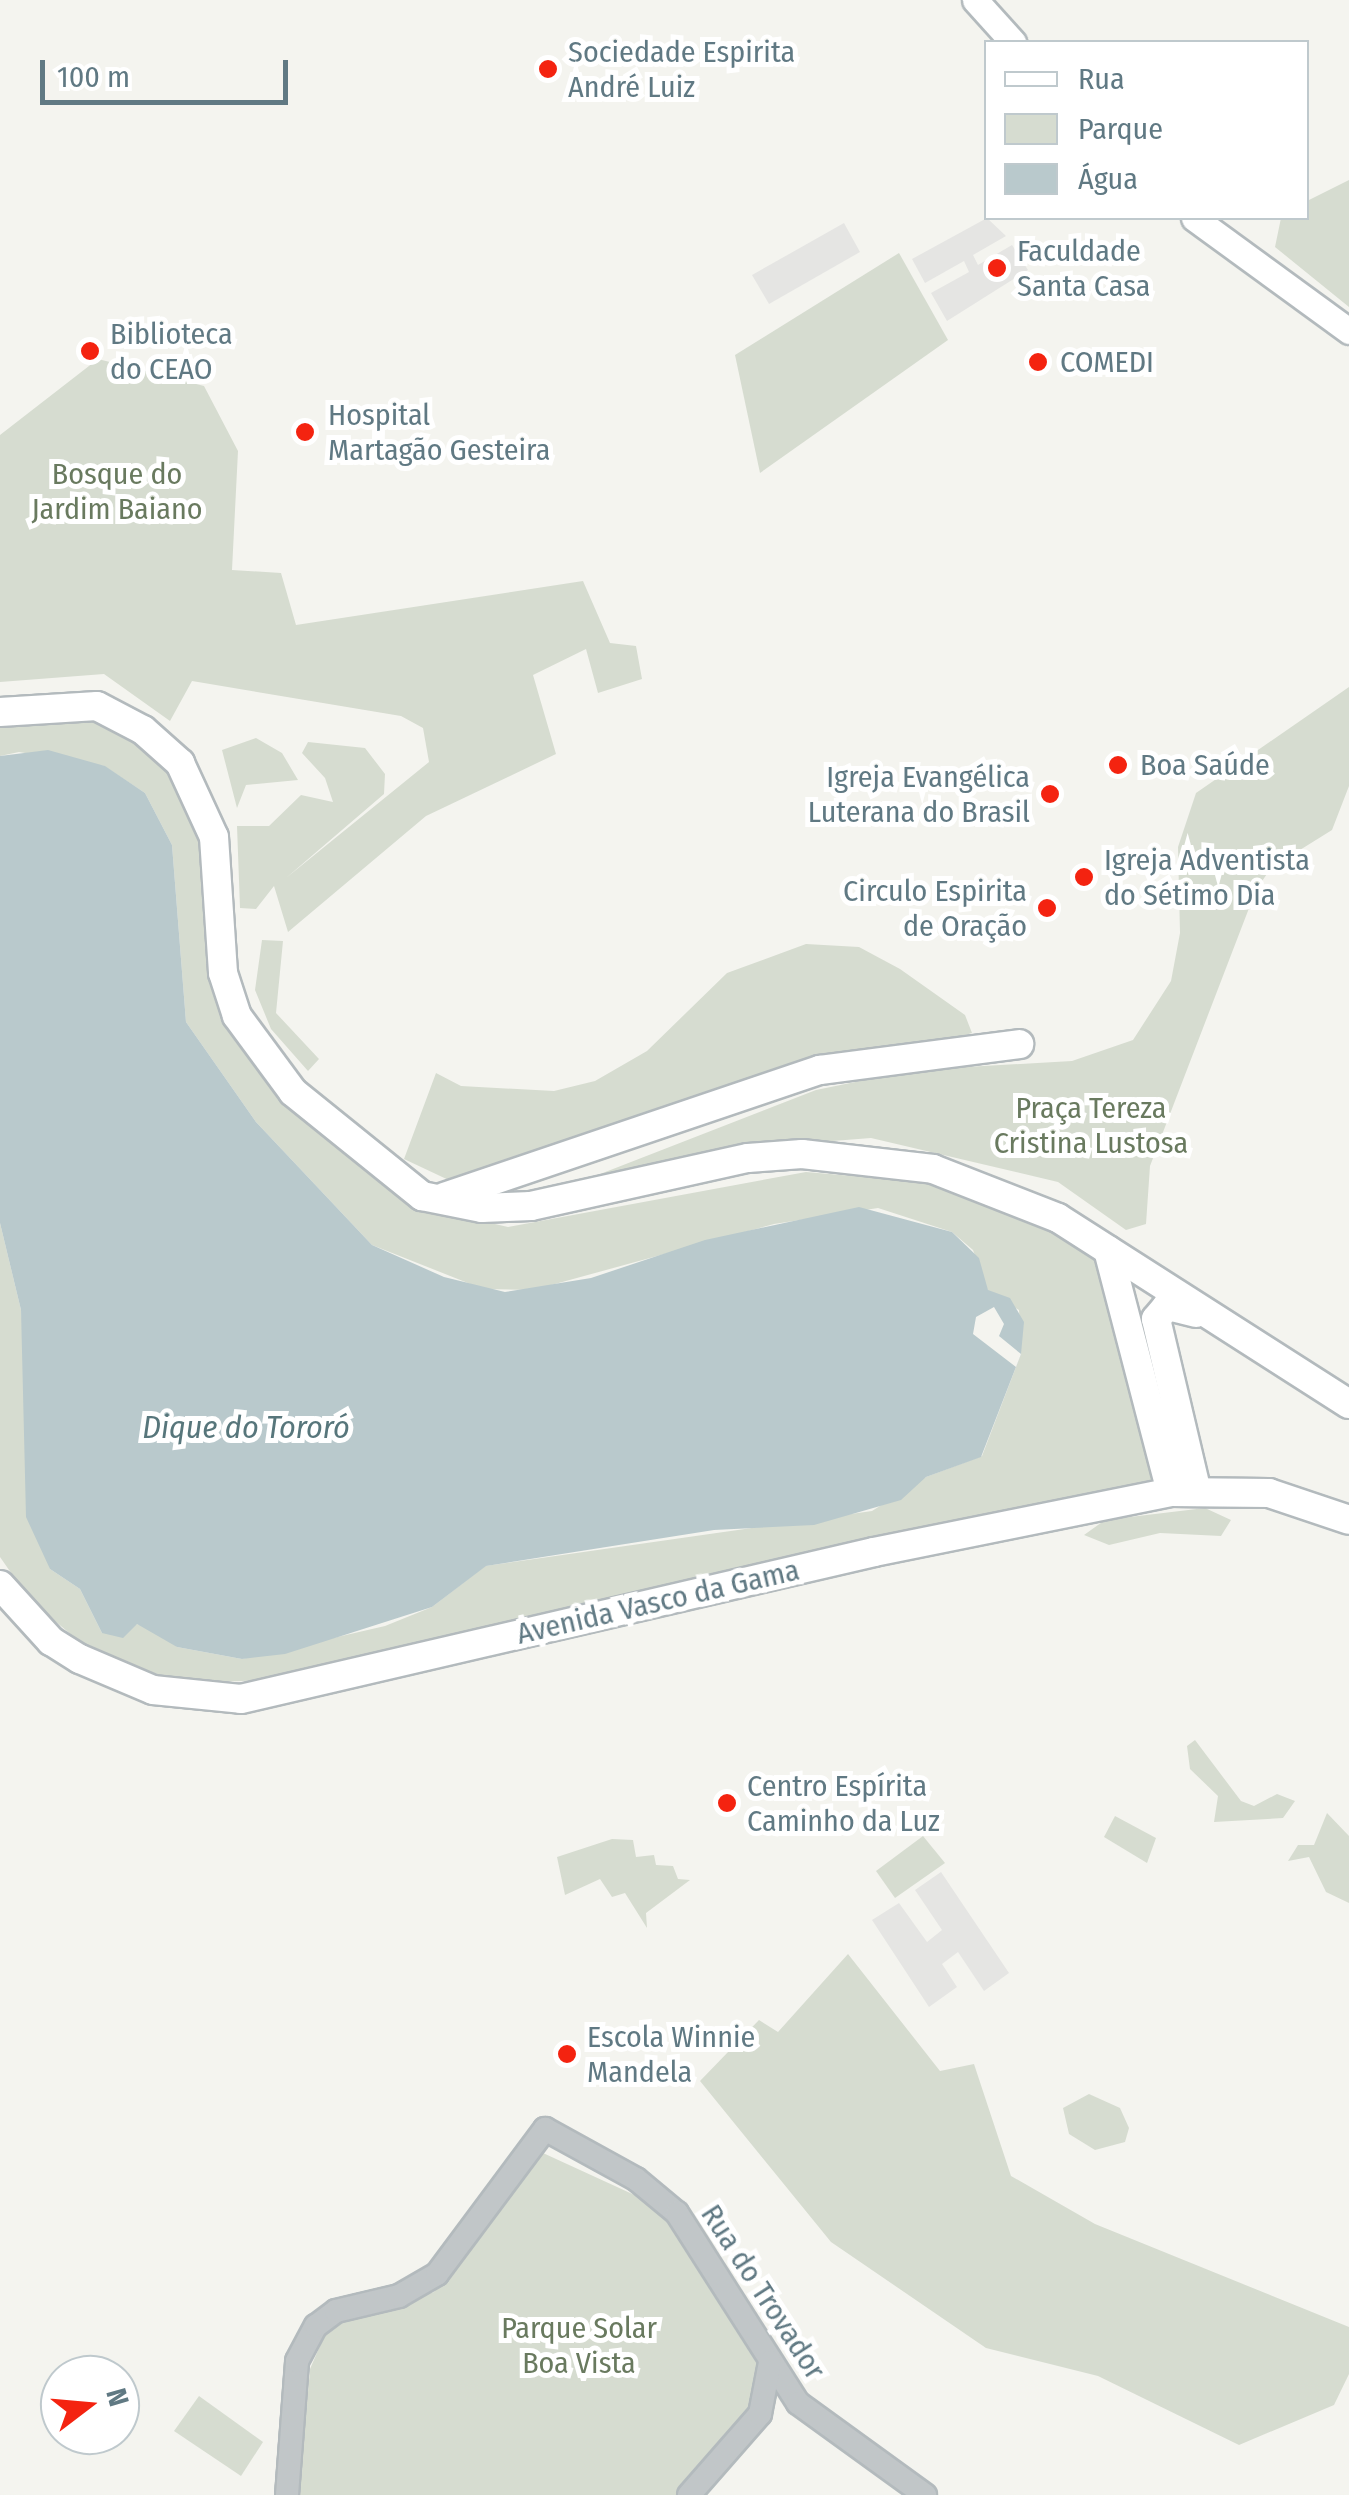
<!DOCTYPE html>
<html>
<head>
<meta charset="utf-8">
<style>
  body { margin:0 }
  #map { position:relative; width:1349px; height:2495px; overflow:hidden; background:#f4f4ef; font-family:"Fira Sans Condensed",sans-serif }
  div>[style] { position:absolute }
  .built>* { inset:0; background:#e5e5e3 }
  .green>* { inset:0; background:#d6dcd0 }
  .water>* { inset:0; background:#b9c9cc }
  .pier>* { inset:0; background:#f4f4ef }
  .roads { filter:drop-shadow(2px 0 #b3babd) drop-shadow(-2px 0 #b3babd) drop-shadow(0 2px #b3babd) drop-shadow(0 -2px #b3babd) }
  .tertiary>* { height:22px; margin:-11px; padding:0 11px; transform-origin:11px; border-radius:11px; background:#c1c6c8 }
  .secondary>* { height:25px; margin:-12.5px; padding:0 12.5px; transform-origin:12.5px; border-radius:12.5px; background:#fff }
  .primary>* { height:28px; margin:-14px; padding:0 14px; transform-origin:14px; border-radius:14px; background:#fff }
  .dots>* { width:28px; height:28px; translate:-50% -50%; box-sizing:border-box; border:5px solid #fff; border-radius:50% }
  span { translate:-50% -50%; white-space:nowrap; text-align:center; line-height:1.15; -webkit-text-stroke:10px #fff; paint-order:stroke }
  .poi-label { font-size:30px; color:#607983 }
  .left { translate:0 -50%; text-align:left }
  .right { translate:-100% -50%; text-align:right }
  .park-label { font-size:30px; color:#697a5f }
  .street-label { font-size:30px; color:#607983 }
  .water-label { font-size:32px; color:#57767b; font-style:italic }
  .legend { position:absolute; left:984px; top:40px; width:325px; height:180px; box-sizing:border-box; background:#fff; border:2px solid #bfc9cd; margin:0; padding:12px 18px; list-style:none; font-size:30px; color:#607983 }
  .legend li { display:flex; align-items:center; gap:20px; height:50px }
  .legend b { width:50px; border:2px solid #bfc9cd }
  .north { position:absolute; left:40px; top:2355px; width:100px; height:100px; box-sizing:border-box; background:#fff; border:2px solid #bfc9cd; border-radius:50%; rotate:74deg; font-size:28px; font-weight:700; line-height:40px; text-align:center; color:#607983 }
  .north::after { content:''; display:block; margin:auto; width:35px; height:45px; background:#f42310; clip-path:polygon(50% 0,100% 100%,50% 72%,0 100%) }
  .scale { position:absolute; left:40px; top:60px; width:248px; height:45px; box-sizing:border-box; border:5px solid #607983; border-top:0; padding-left:12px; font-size:30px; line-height:35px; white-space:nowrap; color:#607983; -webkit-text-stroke:8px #fff; paint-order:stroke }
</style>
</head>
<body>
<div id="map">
  <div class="built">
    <i style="clip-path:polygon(987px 218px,1006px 236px,973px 255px,978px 265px,1012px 245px,1028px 270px,947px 321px,931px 293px,969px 272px,964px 261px,925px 283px,912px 259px)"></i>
    <i style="clip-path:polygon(844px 223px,860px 252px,769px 304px,752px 275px)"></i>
    <i style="clip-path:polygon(941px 1872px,1009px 1973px,984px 1991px,958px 1952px,942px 1964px,957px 1987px,929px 2007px,872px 1920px,899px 1903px,927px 1942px,942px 1930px,915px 1890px)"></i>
  </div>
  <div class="green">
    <i style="clip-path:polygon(1349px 180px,1349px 307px,1275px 247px,1281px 218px,1306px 218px,1307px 201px)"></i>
    <i style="clip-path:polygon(899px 253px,948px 340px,760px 473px,735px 355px)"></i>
    <i style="clip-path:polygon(98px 359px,204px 386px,238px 451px,232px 570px,281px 573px,296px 625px,583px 581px,610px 643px,636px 646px,642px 679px,598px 693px,586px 649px,533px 675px,556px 754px,426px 816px,288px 932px,274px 886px,256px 909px,240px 908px,237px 826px,269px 826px,301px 795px,333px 802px,325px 778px,302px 753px,308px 742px,365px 748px,385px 774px,384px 794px,286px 878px,429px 762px,423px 728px,401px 716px,192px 681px,170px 721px,104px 674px,0 682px,0 435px)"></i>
    <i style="clip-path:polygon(1349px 687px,1349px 786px,1332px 830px,1271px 868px,1256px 890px,1150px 1166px,1146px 1224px,1126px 1230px,1058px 1182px,871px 1138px,717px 1150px,595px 1176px,816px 1090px,914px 1070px,1072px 1061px,1133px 1040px,1171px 981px,1180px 933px,1178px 847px,1196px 793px)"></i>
    <i style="clip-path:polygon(64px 711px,119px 726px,190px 790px,237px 1019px,421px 1207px,508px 1227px,806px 1172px,970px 1186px,1126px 1270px,1165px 1485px,273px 1680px,185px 1683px,93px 1653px,30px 1600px,0 1557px,0 1223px,21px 1310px,50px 1569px,80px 1589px,102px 1633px,137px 1624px,161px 1631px,177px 1647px,242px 1659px,385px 1626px,432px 1607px,485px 1566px,872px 1511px,926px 1477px,982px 1456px,1021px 1354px,1019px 1310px,988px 1291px,973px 1250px,952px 1232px,878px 1208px,774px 1224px,533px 1290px,483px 1289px,372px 1245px,256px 1122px,186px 1022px,172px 845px,145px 793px,104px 766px,19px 752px,0 756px,0 728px)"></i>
    <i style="clip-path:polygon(256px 738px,282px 753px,298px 780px,246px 785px,237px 808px,222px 750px)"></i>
    <i style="clip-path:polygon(262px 940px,283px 941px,276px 1013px,319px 1059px,308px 1071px,271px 1029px,255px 990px)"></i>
    <i style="clip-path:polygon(806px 944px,859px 947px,900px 969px,965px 1015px,972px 1033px,455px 1183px,404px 1159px,436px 1073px,461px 1086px,554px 1091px,595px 1081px,647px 1051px,727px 973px)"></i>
    <i style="clip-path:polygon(1205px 1508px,1231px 1520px,1221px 1536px,1160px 1533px,1109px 1545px,1084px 1535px,1105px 1520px)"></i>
    <i style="clip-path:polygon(1195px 1740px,1241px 1801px,1254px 1806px,1277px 1794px,1295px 1801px,1283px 1818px,1214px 1822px,1218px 1796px,1190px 1769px,1187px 1746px)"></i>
    <i style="clip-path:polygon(1327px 1813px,1349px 1836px,1349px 1903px,1326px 1892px,1309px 1857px,1288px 1861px,1298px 1845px,1314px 1845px)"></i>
    <i style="clip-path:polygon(1115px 1816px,1156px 1838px,1147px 1863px,1104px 1837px)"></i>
    <i style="clip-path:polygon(923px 1836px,945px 1863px,895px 1898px,876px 1871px)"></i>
    <i style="clip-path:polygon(612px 1839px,633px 1840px,636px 1857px,654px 1855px,656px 1865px,673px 1866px,678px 1879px,690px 1880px,646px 1913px,647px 1928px,625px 1893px,612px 1897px,600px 1879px,565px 1895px,557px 1857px)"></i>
    <i style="clip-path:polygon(848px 1954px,940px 2071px,974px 2064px,1011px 2176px,1095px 2224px,1349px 2327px,1349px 2374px,1334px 2405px,1239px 2445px,1098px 2376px,986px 2348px,831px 2242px,700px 2081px,759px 2020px,778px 2032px)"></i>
    <i style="clip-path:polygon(1089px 2094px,1120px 2108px,1129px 2128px,1125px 2142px,1095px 2150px,1069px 2134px,1063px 2108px)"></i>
    <i style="clip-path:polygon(543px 2153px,665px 2209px,741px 2317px,759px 2363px,753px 2405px,686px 2495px,299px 2495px,310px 2369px,329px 2325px,434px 2292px,522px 2162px)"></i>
    <i style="clip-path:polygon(199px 2396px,263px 2442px,241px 2476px,174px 2431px)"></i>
  </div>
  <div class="water">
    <i style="clip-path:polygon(48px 750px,105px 766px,145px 793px,172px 845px,186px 1022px,256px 1122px,372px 1245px,444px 1277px,505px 1292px,591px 1278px,705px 1240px,859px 1207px,952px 1232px,979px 1258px,988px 1290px,1010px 1298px,1024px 1322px,1021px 1354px,981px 1457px,926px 1477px,901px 1500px,814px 1525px,714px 1530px,486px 1566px,432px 1607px,285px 1654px,242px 1659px,177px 1647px,137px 1624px,123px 1638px,102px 1633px,80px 1589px,50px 1569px,26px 1517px,21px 1310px,0 1223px,0 756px)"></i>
  </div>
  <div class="pier">
    <i style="clip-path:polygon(994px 1307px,1004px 1324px,999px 1336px,1021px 1354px,1016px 1367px,973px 1334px,976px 1317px)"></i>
  </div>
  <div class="roads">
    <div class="tertiary">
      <i style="left:287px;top:2495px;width:134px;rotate:-85.7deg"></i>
      <i style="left:297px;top:2361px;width:40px;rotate:-62deg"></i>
      <i style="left:316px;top:2326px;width:25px;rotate:-37deg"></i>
      <i style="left:336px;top:2311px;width:65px;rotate:-13.4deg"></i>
      <i style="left:399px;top:2296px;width:44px;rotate:-30.1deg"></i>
      <i style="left:437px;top:2274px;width:181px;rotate:-53.3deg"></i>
      <i style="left:545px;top:2129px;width:104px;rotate:28.8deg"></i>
      <i style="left:636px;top:2179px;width:53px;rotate:39.7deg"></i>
      <i style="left:677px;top:2213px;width:225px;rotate:57.5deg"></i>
      <i style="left:798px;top:2403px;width:157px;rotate:35.9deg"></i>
      <i style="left:689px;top:2495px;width:108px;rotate:-48.8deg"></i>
      <i style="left:760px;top:2414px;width:53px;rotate:-79.1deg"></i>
    </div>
    <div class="secondary">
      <i style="left:975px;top:0;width:57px;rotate:47.9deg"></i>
      <i style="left:1194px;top:218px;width:192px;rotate:36.1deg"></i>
    </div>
    <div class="primary">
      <i style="left:0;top:712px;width:97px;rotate:-3.5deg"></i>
      <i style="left:97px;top:706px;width:52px;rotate:27.6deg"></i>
      <i style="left:143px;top:730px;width:50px;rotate:41.7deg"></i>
      <i style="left:180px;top:763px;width:81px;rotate:65.3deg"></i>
      <i style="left:214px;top:837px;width:136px;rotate:86.2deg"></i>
      <i style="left:223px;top:973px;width:45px;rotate:72deg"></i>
      <i style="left:237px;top:1016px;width:94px;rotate:53.6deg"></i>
      <i style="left:293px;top:1092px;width:166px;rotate:38.9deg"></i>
      <i style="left:422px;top:1196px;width:61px;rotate:11.3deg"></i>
      <i style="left:482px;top:1208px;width:49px;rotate:-2.3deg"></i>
      <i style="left:531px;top:1206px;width:222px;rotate:-12.5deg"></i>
      <i style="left:748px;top:1158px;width:54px;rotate:-4.2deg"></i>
      <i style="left:802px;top:1154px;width:132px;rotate:6.5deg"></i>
      <i style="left:933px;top:1169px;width:134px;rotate:21.4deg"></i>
      <i style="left:1058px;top:1218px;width:345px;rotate:32.6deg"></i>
      <i style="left:444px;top:1197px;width:397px;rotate:-18.7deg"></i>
      <i style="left:820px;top:1070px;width:201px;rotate:-7.4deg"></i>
      <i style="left:1108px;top:1250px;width:250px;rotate:75.4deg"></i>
      <i style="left:1196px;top:1313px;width:30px;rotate:-166deg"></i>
      <i style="left:1167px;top:1306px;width:17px;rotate:130deg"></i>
      <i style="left:1156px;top:1319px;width:174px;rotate:76.7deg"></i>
      <i style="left:0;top:1585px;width:76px;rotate:47.7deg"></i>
      <i style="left:51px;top:1641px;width:34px;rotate:32deg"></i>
      <i style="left:80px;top:1659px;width:79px;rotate:23deg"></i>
      <i style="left:153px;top:1690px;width:88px;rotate:5.8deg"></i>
      <i style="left:241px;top:1699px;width:650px;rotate:-13.07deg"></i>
      <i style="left:874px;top:1552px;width:303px;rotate:-11.4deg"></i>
      <i style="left:1171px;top:1492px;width:98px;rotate:0.6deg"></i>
      <i style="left:1269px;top:1493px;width:84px;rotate:18.6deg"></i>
    </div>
  </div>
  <div class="dots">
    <i style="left:548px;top:69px;background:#f42310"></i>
    <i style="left:997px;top:268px;background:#f42310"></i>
    <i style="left:90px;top:351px;background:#f42310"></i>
    <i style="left:1038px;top:362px;background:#f42310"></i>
    <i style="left:305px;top:432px;background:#f42310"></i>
    <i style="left:1118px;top:765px;background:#f42310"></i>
    <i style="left:1050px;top:794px;background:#f42310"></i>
    <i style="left:1084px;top:877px;background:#f42310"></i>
    <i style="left:1047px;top:908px;background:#f42310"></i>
    <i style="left:727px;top:1803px;background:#f42310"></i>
    <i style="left:567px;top:2054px;background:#f42310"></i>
  </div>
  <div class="poi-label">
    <span class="left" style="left:568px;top:69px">Sociedade Espirita<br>André Luiz</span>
    <span class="left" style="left:1017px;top:268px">Faculdade<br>Santa Casa</span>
    <span class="left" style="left:110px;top:351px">Biblioteca<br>do CEAO</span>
    <span class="left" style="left:1060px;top:362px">COMEDI</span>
    <span class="left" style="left:328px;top:432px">Hospital<br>Martagão Gesteira</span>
    <span class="left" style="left:1140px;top:765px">Boa Saúde</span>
    <span class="right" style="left:1030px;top:794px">Igreja Evangélica<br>Luterana do Brasil</span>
    <span class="left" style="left:1104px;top:877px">Igreja Adventista<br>do Sétimo Dia</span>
    <span class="right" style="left:1027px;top:908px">Circulo Espirita<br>de Oração</span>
    <span class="left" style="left:747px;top:1803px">Centro Espírita<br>Caminho da Luz</span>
    <span class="left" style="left:587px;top:2054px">Escola Winnie<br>Mandela</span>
  </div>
  <div class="park-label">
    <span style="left:117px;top:491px">Bosque do<br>Jardim Baiano</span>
    <span style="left:1091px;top:1125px">Praça Tereza<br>Cristina Lustosa</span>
    <span style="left:579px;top:2345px">Parque Solar<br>Boa Vista</span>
  </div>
  <div class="street-label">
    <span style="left:658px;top:1602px;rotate:-13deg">Avenida Vasco da Gama</span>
    <span style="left:763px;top:2292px;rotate:57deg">Rua do Trovador</span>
  </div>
  <div class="water-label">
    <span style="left:246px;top:1427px">Dique do Tororó</span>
  </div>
  <ul class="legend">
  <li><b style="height:12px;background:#fff"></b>Rua</li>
  <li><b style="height:28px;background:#d6dcd0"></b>Parque</li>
  <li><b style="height:28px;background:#b9c9cc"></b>Água</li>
  </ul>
  <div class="north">N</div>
  <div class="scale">100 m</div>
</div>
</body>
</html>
